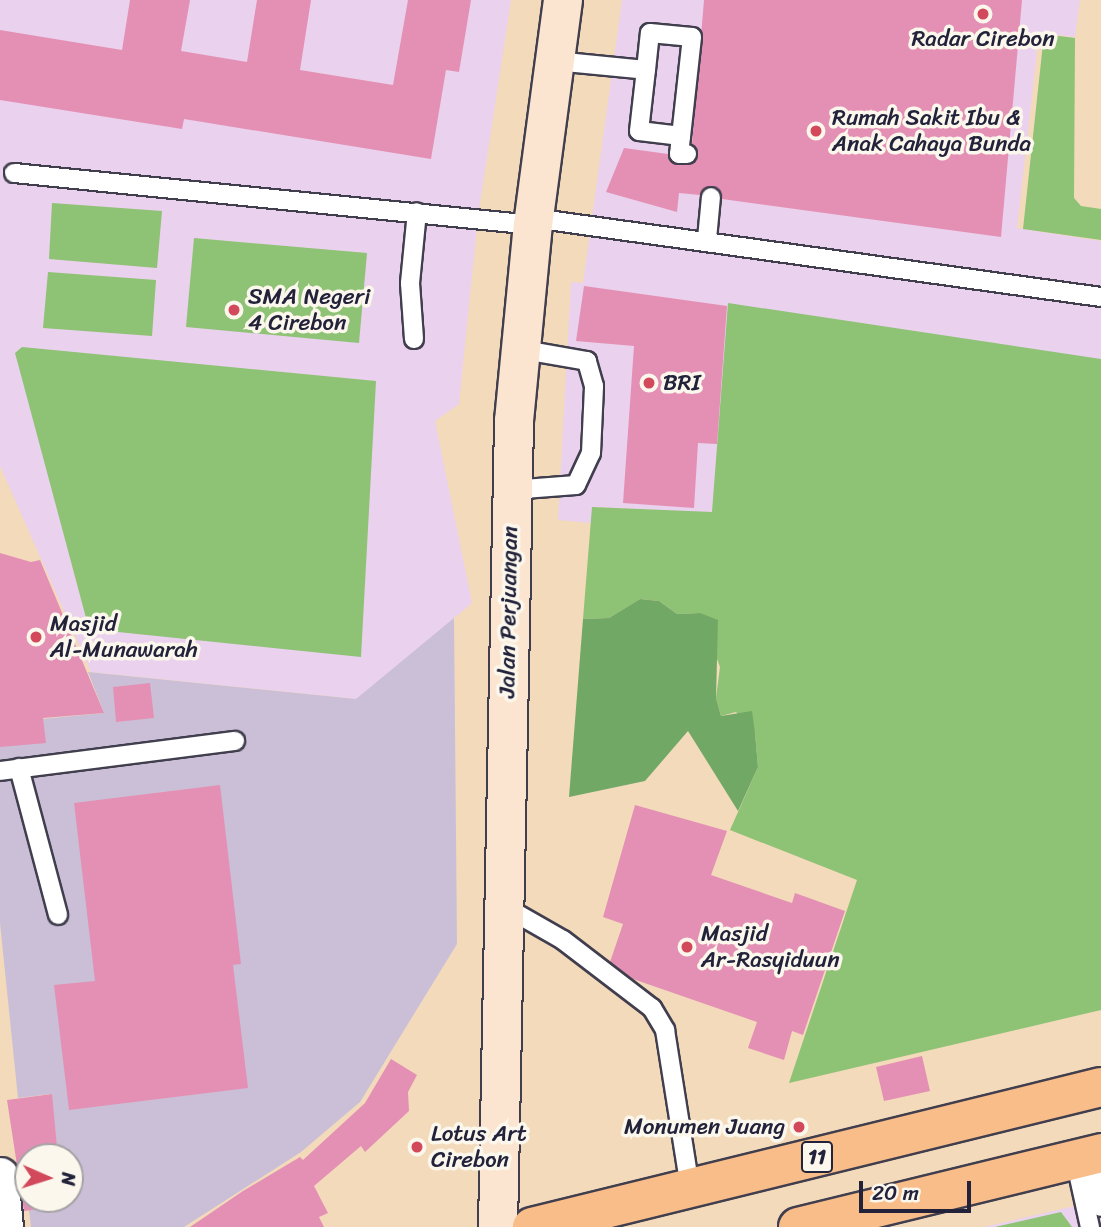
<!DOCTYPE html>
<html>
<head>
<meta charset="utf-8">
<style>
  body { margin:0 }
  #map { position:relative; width:1101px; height:1227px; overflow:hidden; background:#f2dabb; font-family:Sriracha,sans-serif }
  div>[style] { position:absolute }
  .built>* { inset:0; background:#ead1ed }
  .industrial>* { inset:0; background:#cabfd7 }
  .green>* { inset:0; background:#8ec274 }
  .forest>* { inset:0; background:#72a866 }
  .building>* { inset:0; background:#e490b4 }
  .roads { filter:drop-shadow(2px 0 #413e4e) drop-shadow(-2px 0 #413e4e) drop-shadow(0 2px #413e4e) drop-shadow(0 -2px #413e4e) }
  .lane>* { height:18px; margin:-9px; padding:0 9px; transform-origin:9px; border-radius:9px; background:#fff }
  .street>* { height:35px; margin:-17.5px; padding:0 17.5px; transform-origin:17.5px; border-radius:17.5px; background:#fff }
  .secondary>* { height:38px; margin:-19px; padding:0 19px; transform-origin:19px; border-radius:19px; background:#fce5d0 }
  .highway>* { height:38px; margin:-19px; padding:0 19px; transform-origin:19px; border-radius:19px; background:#f8bd89 }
  .dots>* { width:19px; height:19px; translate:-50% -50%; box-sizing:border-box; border:4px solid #fbf7ec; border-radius:50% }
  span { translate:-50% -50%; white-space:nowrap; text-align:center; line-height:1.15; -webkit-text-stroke:7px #fbf7ec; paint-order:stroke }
  .shield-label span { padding:2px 5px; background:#fbf7ec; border:2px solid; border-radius:5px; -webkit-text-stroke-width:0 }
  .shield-label { font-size:21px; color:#22223b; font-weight:700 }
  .poi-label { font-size:23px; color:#22223b }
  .left { translate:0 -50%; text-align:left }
  .right { translate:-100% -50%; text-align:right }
  .street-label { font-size:23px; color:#22223b }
  .north { position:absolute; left:14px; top:1143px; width:70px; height:70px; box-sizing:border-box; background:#fbf7ec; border:2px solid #a4a2a5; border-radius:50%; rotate:93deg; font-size:19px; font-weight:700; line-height:28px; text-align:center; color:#22223b }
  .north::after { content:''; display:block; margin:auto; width:24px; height:32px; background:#d1495b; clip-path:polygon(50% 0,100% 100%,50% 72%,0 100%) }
  .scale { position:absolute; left:859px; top:1181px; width:112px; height:32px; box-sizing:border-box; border:4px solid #22223b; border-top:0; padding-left:9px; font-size:21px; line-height:24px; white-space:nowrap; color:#22223b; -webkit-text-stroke:5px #fbf7ec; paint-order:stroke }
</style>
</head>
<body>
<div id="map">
  <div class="built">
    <i style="clip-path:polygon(0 0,511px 0,478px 216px,459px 404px,435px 421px,472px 603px,357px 699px,91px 672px,0 466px)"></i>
    <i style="clip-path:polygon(622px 0,1080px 0,1075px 37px,1039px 33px,1017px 228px,1101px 241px,1101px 360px,712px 513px,593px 507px,591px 523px,558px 520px,571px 282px,583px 283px)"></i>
    <i style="clip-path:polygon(1101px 1200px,1101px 1227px,984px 1227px)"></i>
  </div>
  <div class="industrial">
    <i style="clip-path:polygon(454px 618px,457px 944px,360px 1102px,301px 1152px,184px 1227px,31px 1227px,29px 1210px,63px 1206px,63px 1199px,70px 1199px,70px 1157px,58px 1157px,51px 1094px,18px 1098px,0 923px,0 723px,104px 713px,88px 672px,356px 699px)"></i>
  </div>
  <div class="green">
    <i style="clip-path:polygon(1044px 34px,1075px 38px,1074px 198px,1081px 206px,1101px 209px,1101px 240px,1023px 229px)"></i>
    <i style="clip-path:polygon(52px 203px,162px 211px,157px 268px,49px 259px)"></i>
    <i style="clip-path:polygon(194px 238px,367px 253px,359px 343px,186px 327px)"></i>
    <i style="clip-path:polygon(48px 272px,156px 280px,152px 336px,43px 328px)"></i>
    <i style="clip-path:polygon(728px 303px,1101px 359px,1101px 1010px,789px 1083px,857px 880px,730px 830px,758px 767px,755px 733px,736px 712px,721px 716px,716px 698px,720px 667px,700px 613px,677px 614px,659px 601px,640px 599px,609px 618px,583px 619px,592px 507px,712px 512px)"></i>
    <i style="clip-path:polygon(22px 347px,376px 381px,361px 657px,89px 629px,18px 364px,15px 353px)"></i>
    <i style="clip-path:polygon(1061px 1212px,1072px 1227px,995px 1227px)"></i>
  </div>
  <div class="forest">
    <i style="clip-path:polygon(640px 599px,659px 601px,677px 614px,700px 613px,718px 620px,716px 698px,721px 716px,752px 711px,755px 733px,758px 767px,738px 811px,688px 731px,645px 781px,569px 797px,583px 619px,609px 618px)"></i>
  </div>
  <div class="building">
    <i style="clip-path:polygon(130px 0,190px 0,181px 51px,247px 62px,257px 0,311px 0,300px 70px,393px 85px,408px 0,471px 0,459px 72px,446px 70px,431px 159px,184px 119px,182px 129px,0 100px,0 30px,122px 50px)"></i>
    <i style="clip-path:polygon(704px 0,1022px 0,1001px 237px,722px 199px,713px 186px,700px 195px,679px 193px,677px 212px,606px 192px,624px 148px,668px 154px,678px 165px,697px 159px,692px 144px)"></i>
    <i style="clip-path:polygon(584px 286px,727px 306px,717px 444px,698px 443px,694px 508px,623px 503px,634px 346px,576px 341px)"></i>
    <i style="clip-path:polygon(0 553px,31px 562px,40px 560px,104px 713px,43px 718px,46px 743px,0 747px)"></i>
    <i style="clip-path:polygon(150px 683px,154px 718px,116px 722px,113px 687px)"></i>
    <i style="clip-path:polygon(220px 785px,241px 964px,233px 965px,248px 1088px,69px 1110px,54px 985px,95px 981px,74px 803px)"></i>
    <i style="clip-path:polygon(635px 805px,727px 831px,711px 875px,792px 903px,795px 893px,845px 911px,803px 1035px,792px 1031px,784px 1060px,748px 1048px,757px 1022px,633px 979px,610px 962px,623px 924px,603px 917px)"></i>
    <i style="clip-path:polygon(922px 1056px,930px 1091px,884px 1101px,876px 1067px)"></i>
    <i style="clip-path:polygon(391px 1059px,417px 1075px,408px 1092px,409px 1111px,365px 1152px,361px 1146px,314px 1186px,328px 1213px,319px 1217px,324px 1227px,190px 1227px,243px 1191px,300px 1157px,303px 1160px,365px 1103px)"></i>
    <i style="clip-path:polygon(52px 1094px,58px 1157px,28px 1157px,28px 1199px,62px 1199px,63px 1206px,24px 1211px,7px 1100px)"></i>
  </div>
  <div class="roads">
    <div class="lane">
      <i style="left:555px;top:61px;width:91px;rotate:5.6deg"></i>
      <i style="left:646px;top:70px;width:37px;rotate:-84deg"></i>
      <i style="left:650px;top:33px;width:42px;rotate:5.4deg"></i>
      <i style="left:692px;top:37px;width:100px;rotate:96.3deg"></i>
      <i style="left:681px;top:136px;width:42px;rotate:-173.2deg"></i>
      <i style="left:639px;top:131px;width:61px;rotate:-83.5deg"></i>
      <i style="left:681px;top:136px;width:18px;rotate:96deg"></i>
      <i style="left:679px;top:154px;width:8px"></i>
      <i style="left:14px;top:173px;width:522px;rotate:5.72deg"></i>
      <i style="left:533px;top:218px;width:573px;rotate:7.92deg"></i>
      <i style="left:707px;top:239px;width:42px;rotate:-84.6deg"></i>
      <i style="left:414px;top:339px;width:56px;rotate:-94.1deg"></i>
      <i style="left:410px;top:283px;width:71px;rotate:-84.4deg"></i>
      <i style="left:511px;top:490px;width:65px;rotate:-4.4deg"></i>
      <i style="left:576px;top:485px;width:35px;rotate:-65deg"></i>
      <i style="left:591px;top:453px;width:67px;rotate:-87.4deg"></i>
      <i style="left:594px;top:386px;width:26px;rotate:-106deg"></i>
      <i style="left:587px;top:361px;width:69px;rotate:-170deg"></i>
      <i style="left:19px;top:768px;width:152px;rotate:75.1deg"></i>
      <i style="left:0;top:771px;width:237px;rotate:-7.3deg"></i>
      <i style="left:507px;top:908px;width:64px;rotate:29.7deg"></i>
      <i style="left:563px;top:940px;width:112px;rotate:37.4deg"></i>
      <i style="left:652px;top:1008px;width:26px;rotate:59deg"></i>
      <i style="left:665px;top:1030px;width:160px;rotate:81deg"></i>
      <i style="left:1090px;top:1156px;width:52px;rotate:77.8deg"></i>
      <i style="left:1075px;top:1159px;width:70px;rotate:77.6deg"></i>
    </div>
    <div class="street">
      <i style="left:0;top:1175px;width:52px;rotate:84.5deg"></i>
    </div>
    <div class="secondary">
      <i style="left:498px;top:1227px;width:806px;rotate:-88.86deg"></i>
      <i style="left:514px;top:421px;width:197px;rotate:-84.5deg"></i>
      <i style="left:533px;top:225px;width:227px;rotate:-82.4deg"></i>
    </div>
    <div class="highway">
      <i style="left:532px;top:1227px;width:586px;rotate:-13.82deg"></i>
      <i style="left:798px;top:1227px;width:312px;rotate:-13.7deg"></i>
    </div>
  </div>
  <div class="dots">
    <i style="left:983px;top:14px;background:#d1495b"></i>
    <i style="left:816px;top:131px;background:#d1495b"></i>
    <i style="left:234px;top:310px;background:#d1495b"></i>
    <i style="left:649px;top:383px;background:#d1495b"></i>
    <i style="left:36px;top:637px;background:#d1495b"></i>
    <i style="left:687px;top:947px;background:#d1495b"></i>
    <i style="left:799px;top:1127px;background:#d1495b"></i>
    <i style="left:417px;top:1147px;background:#d1495b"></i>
  </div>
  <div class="shield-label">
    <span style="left:817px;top:1157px">11</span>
  </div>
  <div class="poi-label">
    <span style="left:983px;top:39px">Radar Cirebon</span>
    <span class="left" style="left:832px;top:131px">Rumah Sakit Ibu &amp;<br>Anak Cahaya Bunda</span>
    <span class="left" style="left:248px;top:310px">SMA Negeri<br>4 Cirebon</span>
    <span class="left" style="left:663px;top:383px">BRI</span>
    <span class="left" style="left:50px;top:637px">Masjid<br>Al-Munawarah</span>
    <span class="left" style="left:701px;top:947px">Masjid<br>Ar-Rasyiduun</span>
    <span class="right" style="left:785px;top:1127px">Monumen Juang</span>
    <span class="left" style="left:431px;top:1147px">Lotus Art<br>Cirebon</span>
  </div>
  <div class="street-label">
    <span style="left:509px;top:612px;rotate:-89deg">Jalan Perjuangan</span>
  </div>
  <div class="north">N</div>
  <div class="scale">20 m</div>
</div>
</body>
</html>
